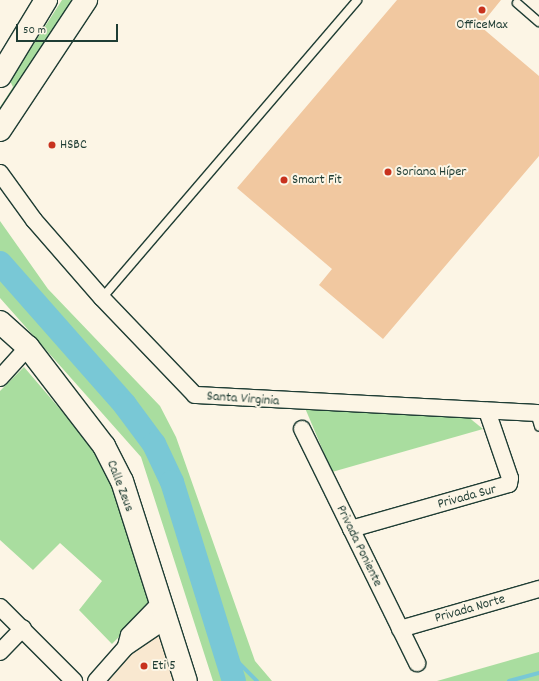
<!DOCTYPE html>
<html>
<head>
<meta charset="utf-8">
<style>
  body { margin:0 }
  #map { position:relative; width:539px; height:681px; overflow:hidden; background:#fcf5e5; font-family:Dekko,sans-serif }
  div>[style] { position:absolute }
  .built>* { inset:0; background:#f9e8d0 }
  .green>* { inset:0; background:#a9dd9f }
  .stream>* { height:4px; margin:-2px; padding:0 2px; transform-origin:2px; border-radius:2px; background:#79c8d6 }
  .river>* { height:24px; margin:-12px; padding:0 12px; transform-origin:12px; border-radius:12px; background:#79c8d6 }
  .building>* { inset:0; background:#f1c8a0 }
  .roads { filter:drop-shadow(1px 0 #1f3d34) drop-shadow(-1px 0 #1f3d34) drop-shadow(0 1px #1f3d34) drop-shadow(0 -1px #1f3d34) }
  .lane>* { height:8px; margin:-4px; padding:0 4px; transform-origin:4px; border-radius:4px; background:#fcf5e5 }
  .street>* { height:16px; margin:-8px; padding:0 8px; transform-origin:8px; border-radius:8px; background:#fcf5e5 }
  .secondary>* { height:22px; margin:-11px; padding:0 11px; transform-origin:11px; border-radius:11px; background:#fcf5e5 }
  .dots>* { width:11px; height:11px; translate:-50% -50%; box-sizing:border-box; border:2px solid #fcf5e5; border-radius:50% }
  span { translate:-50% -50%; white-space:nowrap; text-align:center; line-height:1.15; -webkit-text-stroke:4px #fcf5e5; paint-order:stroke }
  .poi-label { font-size:14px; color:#1f3d34 }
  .left { translate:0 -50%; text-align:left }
  .street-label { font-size:14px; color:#1f3d34 }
  .scale { position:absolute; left:16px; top:24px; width:102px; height:18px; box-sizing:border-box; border:2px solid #1f3d34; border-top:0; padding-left:5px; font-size:12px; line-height:14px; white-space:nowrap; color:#1f3d34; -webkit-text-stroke:3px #fcf5e5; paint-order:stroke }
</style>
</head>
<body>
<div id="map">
  <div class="built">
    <i style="clip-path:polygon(158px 632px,173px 681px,106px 681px,132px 651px)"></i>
  </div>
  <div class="green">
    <i style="clip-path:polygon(62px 0,86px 0,0 122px,0 107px,13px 87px,10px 81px)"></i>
    <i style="clip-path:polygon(0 221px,48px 289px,160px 406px,176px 437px,255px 661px,272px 681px,213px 681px,141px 457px,0 298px)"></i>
    <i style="clip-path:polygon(24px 367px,89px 443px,114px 486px,153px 602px,112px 644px,79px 610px,102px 581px,60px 543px,33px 570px,0 540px,0 391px)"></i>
    <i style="clip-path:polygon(305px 408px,467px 416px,483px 429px,332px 472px)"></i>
    <i style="clip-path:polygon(539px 652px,539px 681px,437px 681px)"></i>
  </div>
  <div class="stream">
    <i style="left:225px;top:649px;width:45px;rotate:45deg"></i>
    <i style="left:509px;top:681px;width:31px;rotate:-15deg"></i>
  </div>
  <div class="river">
    <i style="left:0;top:263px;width:189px;rotate:48.6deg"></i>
    <i style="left:125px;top:405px;width:49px;rotate:53.4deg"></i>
    <i style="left:154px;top:444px;width:42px;rotate:64.7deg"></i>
    <i style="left:172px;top:482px;width:208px;rotate:72.7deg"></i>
  </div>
  <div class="building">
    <i style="clip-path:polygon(397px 0,501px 0,480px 26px,539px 76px,539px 156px,383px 339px,319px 285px,332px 269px,237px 188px)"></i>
  </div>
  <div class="roads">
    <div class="lane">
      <i style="left:517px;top:3px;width:29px;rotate:41deg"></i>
      <i style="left:102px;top:298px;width:392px;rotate:-49.4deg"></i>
      <i style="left:535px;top:413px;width:14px;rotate:73deg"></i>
    </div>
    <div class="street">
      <i style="left:0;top:173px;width:58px;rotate:54.1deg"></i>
      <i style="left:34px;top:220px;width:103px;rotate:48.9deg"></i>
      <i style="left:102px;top:298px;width:134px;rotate:46.2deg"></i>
      <i style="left:195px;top:395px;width:344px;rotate:3deg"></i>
      <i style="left:0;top:378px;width:42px;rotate:-47.9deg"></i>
      <i style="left:302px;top:429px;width:261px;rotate:63.8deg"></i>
      <i style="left:351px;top:529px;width:164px;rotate:-15.9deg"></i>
      <i style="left:509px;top:484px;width:6px;rotate:-81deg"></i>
      <i style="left:510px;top:478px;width:71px;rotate:-108.9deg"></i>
      <i style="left:0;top:607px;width:105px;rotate:45deg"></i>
      <i style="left:400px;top:629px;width:145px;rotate:-16.1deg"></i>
      <i style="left:126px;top:646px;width:11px;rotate:-75deg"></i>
      <i style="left:129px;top:635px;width:46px;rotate:-45.9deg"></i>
      <i style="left:0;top:652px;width:33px;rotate:-46deg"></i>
      <i style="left:96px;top:681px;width:45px;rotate:-48.6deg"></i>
      <i style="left:126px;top:647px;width:48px;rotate:-34deg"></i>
    </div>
    <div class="secondary">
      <i style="left:0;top:76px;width:89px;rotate:-58.8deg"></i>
      <i style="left:0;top:130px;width:156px;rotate:-56.5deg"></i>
      <i style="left:0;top:322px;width:38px;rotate:42deg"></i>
      <i style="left:28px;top:347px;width:125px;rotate:52.5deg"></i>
      <i style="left:104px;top:446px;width:39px;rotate:63deg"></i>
      <i style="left:122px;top:481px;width:210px;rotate:72.3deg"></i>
    </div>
  </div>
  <div class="dots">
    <i style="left:482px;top:10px;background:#c8321e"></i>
    <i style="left:52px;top:145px;background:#c8321e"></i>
    <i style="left:388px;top:172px;background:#c8321e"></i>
    <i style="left:284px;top:180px;background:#c8321e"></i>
    <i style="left:144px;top:666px;background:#c8321e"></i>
  </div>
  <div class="poi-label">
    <span style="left:482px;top:25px">OfficeMax</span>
    <span class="left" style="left:60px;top:145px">HSBC</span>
    <span class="left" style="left:396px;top:172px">Soriana Híper</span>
    <span class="left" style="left:292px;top:180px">Smart Fit</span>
    <span class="left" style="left:152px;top:666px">Eti 5</span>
  </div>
  <div class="street-label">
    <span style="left:243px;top:399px;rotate:4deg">Santa Virginia</span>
    <span style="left:120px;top:486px;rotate:69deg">Calle Zeus</span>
    <span style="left:467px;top:497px;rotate:-15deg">Privada Sur</span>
    <span style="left:359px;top:546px;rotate:64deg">Privada Poniente</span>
    <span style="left:470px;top:609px;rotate:-16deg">Privada Norte</span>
  </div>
  <div class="scale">50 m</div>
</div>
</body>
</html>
